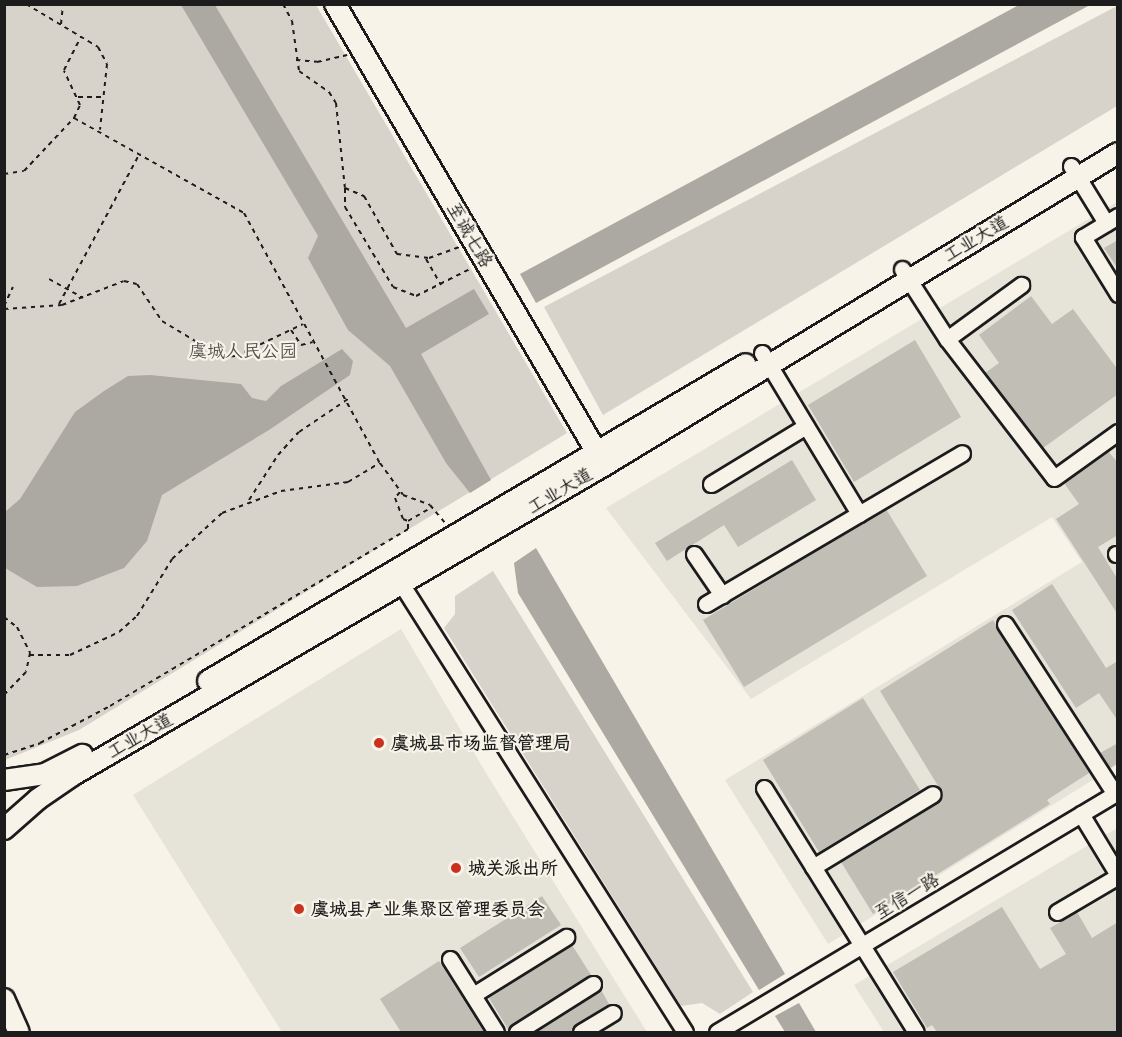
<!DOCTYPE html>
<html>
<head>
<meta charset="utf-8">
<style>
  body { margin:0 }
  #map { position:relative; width:1122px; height:1037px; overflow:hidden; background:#f7f3e8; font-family:Sriracha,"LXGW WenKai TC",sans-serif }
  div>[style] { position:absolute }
  .built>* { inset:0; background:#e6e3d9 }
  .green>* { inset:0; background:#d7d3cb }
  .water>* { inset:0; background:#aca9a2 }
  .building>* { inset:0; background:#c0beb5 }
  .path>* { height:2px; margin-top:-1px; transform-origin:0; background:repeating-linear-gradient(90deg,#1c1c1c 0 4.5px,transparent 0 9px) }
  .roads { filter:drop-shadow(2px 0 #1c1c1c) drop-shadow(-2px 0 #1c1c1c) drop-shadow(0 2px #1c1c1c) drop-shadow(0 -2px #1c1c1c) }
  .minor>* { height:15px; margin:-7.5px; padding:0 7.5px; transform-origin:7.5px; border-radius:7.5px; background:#f7f3e8 }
  .major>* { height:20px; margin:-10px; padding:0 10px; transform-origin:10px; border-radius:10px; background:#f7f3e8 }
  .dots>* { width:16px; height:16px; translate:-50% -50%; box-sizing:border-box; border:3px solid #f7f3e8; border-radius:50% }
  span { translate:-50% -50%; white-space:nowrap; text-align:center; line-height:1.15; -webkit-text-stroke:4.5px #f7f3e8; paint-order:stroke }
  .street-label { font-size:18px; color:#1c1c1c }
  .park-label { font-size:18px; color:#545351 }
  .poi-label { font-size:18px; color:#1c1c1c; font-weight:700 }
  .left { translate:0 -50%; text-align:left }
  .frame { position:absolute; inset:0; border:6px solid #1c1c1c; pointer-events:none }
</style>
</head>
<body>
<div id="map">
  <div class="built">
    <i style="clip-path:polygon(1117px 202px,1117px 765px,828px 944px,725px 780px,1082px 562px,1052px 517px,751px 699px,606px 508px)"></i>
    <i style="clip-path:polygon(401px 629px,489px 778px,647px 1032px,282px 1032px,133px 795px)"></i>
    <i style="clip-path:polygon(1117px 828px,1117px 1032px,884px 1032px,854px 985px)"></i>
  </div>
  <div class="green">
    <i style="clip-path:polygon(5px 5px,316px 5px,567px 433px,79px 730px,5px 760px)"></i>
    <i style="clip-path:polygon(1117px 6px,1117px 106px,603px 415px,544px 307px)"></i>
    <i style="clip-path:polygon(493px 571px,753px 992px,720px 1014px,702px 1003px,681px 1006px,444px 628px,455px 614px,455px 596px)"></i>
  </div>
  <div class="water">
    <i style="clip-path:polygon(1021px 4px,1090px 5px,536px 303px,520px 274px)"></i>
    <i style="clip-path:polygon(181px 5px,215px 5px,406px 328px,474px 289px,489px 314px,421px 354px,491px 480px,470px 493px,446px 463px,390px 366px,348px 330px,308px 258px,318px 236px)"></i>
    <i style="clip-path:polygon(342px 349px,353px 361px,350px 375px,269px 430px,162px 495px,147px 541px,124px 568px,77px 586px,37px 587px,5px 568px,5px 512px,20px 499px,75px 412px,104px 391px,128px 376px,150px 375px,241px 384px,252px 398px,266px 401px,281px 386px)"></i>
    <i style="clip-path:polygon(536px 548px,785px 974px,759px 990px,518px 593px,514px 563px)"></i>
    <i style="clip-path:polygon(799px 1003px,816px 1032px,785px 1032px,775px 1016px)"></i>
  </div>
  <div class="building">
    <i style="clip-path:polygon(1118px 240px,1118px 269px,1104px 248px)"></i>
    <i style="clip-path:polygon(1031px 296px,1052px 324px,1073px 309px,1118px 370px,1118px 394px,1043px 448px,985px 373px,999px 363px,979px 335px)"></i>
    <i style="clip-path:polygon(915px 340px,961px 417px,854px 482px,808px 405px)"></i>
    <i style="clip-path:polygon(1108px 451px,1118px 463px,1118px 535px,1098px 547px,1118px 580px,1118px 615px,1056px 519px,1079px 504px,1064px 483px)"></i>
    <i style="clip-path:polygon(792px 460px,816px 500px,738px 547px,724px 525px,667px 561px,655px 543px)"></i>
    <i style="clip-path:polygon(886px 509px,927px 576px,744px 687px,703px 620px)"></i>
    <i style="clip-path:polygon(1052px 584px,1106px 668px,1118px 661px,1118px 721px,1099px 693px,1076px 708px,1012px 610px)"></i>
    <i style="clip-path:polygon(993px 620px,1089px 773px,1047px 800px,1050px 804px,873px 914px,841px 862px,938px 802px,943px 794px,880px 691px)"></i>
    <i style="clip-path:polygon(863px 698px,920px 790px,819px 852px,763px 760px)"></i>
    <i style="clip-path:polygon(1118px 743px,1118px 763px,1110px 768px,1100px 753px)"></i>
    <i style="clip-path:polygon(542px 896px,561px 925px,479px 977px,460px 948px)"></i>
    <i style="clip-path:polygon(1002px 907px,1040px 969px,1066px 954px,1050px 928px,1077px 912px,1092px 938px,1118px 922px,1118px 1032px,937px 1032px,932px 1025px,927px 1028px,893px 972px)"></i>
    <i style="clip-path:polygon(572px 945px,591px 975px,508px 1029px,489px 998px)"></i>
    <i style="clip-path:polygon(439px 961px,484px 1032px,401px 1032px,380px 999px)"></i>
    <i style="clip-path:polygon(601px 990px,609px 1004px,576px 1024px,571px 1032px,534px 1032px)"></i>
  </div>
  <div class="path">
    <i style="left:26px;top:4px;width:84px;rotate:30.8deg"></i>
    <i style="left:98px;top:47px;width:19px;rotate:62deg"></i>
    <i style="left:107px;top:64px;width:66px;rotate:96.1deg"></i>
    <i style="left:283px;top:4px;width:19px;rotate:62deg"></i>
    <i style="left:292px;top:21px;width:50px;rotate:82deg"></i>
    <i style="left:299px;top:71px;width:37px;rotate:35deg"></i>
    <i style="left:329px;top:92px;width:13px;rotate:58deg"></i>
    <i style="left:336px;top:103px;width:85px;rotate:84deg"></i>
    <i style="left:345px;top:188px;width:21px;rotate:23deg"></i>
    <i style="left:364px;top:196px;width:67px;rotate:60.4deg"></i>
    <i style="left:397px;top:254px;width:32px;rotate:7deg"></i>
    <i style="left:429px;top:258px;width:33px;rotate:-20deg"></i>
    <i style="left:61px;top:24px;width:20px;rotate:-84deg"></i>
    <i style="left:296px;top:60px;width:21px;rotate:5deg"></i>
    <i style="left:317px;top:62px;width:31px;rotate:-13deg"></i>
    <i style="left:78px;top:97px;width:27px"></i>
    <i style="left:74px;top:118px;width:195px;rotate:29.2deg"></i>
    <i style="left:244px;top:213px;width:285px;rotate:61.5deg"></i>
    <i style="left:380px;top:463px;width:39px;rotate:54deg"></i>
    <i style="left:403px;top:495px;width:29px;rotate:20deg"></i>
    <i style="left:430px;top:505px;width:25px;rotate:50deg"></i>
    <i style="left:4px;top:174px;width:20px;rotate:-9deg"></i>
    <i style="left:24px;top:171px;width:73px;rotate:-46.7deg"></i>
    <i style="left:74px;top:118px;width:14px;rotate:-65deg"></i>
    <i style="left:80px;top:105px;width:38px;rotate:-115deg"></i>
    <i style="left:64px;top:70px;width:37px;rotate:-63deg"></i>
    <i style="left:345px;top:188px;width:19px;rotate:90deg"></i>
    <i style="left:345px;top:207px;width:93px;rotate:59deg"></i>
    <i style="left:393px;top:287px;width:25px;rotate:21deg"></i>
    <i style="left:416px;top:296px;width:60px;rotate:-26.6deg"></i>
    <i style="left:426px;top:259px;width:30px;rotate:60deg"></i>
    <i style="left:49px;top:279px;width:39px;rotate:29deg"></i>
    <i style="left:59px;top:304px;width:171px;rotate:-61.8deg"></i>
    <i style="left:4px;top:306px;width:21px;rotate:-65deg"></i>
    <i style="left:4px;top:309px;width:58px;rotate:-3.9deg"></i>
    <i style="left:62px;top:305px;width:66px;rotate:-21.2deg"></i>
    <i style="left:124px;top:281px;width:13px;rotate:13deg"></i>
    <i style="left:137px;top:284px;width:45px;rotate:56deg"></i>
    <i style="left:162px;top:321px;width:70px;rotate:31deg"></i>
    <i style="left:222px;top:357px;width:14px;rotate:-4deg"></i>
    <i style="left:236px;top:356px;width:74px;rotate:-25.5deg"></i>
    <i style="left:291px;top:330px;width:18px;rotate:56deg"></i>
    <i style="left:301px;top:345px;width:12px;rotate:-14deg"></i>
    <i style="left:400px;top:492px;width:8px;rotate:130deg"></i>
    <i style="left:395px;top:498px;width:22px;rotate:69deg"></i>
    <i style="left:403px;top:519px;width:5px;rotate:22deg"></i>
    <i style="left:408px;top:521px;width:28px;rotate:-30deg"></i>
    <i style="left:249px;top:500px;width:54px;rotate:-57.2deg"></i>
    <i style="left:278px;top:455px;width:31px;rotate:-48deg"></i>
    <i style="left:299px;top:432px;width:59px;rotate:-34deg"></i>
    <i style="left:4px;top:617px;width:16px;rotate:38deg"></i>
    <i style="left:17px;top:627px;width:29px;rotate:63deg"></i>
    <i style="left:30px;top:653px;width:19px;rotate:102deg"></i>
    <i style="left:26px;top:672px;width:32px;rotate:134deg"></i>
    <i style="left:29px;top:655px;width:41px"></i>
    <i style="left:70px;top:655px;width:54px;rotate:-25.1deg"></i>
    <i style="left:119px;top:632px;width:24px;rotate:-42deg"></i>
    <i style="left:137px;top:616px;width:67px;rotate:-58.4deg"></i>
    <i style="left:172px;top:559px;width:68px;rotate:-42.6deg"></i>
    <i style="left:222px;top:513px;width:63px;rotate:-20.4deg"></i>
    <i style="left:281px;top:491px;width:68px;rotate:-7.7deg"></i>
    <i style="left:348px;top:482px;width:37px;rotate:-31deg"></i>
    <i style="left:4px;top:755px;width:38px;rotate:-18deg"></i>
    <i style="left:40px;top:743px;width:79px;rotate:-27.9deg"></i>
    <i style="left:110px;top:706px;width:347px;rotate:-30.7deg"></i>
    <i style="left:408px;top:529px;width:8px;rotate:-90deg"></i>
  </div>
  <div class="roads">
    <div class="minor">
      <i style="left:1071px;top:166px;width:67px;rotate:58.4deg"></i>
      <i style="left:1118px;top:216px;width:41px;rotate:149deg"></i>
      <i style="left:1083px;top:237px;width:67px;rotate:58.4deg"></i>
      <i style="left:902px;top:269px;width:83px;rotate:57.3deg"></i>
      <i style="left:947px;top:339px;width:175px;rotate:52.4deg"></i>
      <i style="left:1054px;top:478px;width:79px;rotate:-35.7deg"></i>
      <i style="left:947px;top:339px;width:92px;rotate:-36.1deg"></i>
      <i style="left:762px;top:353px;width:188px;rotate:58.9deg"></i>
      <i style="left:711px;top:484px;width:111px;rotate:-31.4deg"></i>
      <i style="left:694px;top:554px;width:50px;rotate:55.7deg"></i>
      <i style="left:1116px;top:554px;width:2px"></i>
      <i style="left:402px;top:585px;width:529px;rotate:57.66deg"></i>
      <i style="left:706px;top:604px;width:297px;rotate:-30.5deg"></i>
      <i style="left:1005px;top:624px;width:202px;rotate:57.1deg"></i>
      <i style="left:764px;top:788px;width:287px;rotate:58.1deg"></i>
      <i style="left:1081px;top:814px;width:71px;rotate:58.8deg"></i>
      <i style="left:813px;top:867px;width:140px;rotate:-31.3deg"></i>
      <i style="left:1057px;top:912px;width:71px;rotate:-30.5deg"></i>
      <i style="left:450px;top:959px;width:86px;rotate:57.8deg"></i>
      <i style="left:473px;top:995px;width:110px;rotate:-31.9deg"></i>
      <i style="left:517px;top:1032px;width:90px;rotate:-32.3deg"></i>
      <i style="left:581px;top:1032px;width:37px;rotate:-31deg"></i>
      <i style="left:717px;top:1032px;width:467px;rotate:-30.9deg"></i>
    </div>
    <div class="major">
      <i style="left:335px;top:4px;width:532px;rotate:59.72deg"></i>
      <i style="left:208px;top:681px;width:624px;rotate:-30.51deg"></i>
      <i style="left:4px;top:780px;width:41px;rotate:-8.3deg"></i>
      <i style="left:45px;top:774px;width:42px;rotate:-27.2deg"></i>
      <i style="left:4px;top:829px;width:45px;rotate:-41.4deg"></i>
      <i style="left:38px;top:799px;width:42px;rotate:-34.4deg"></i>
      <i style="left:73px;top:775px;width:616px;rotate:-30.23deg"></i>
      <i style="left:605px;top:465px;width:600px;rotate:-31.31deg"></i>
      <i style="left:4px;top:999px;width:36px;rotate:66deg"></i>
    </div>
  </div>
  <div class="dots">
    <i style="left:379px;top:743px;background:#c8321e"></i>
    <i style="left:456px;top:868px;background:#c8321e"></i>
    <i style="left:299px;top:909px;background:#c8321e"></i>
  </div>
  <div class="street-label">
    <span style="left:470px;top:235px;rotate:60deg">至诚七路</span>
    <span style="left:976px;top:239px;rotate:-31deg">工业大道</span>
    <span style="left:560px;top:491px;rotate:-31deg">工业大道</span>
    <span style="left:140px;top:736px;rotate:-30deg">工业大道</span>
    <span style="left:907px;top:896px;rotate:-31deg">至信一路</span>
  </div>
  <div class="park-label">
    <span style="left:243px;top:351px">虞城人民公园</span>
  </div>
  <div class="poi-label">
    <span class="left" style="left:391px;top:743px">虞城县市场监督管理局</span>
    <span class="left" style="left:468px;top:868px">城关派出所</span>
    <span class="left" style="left:311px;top:909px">虞城县产业集聚区管理委员会</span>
  </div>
  <div class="frame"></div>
</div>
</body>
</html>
